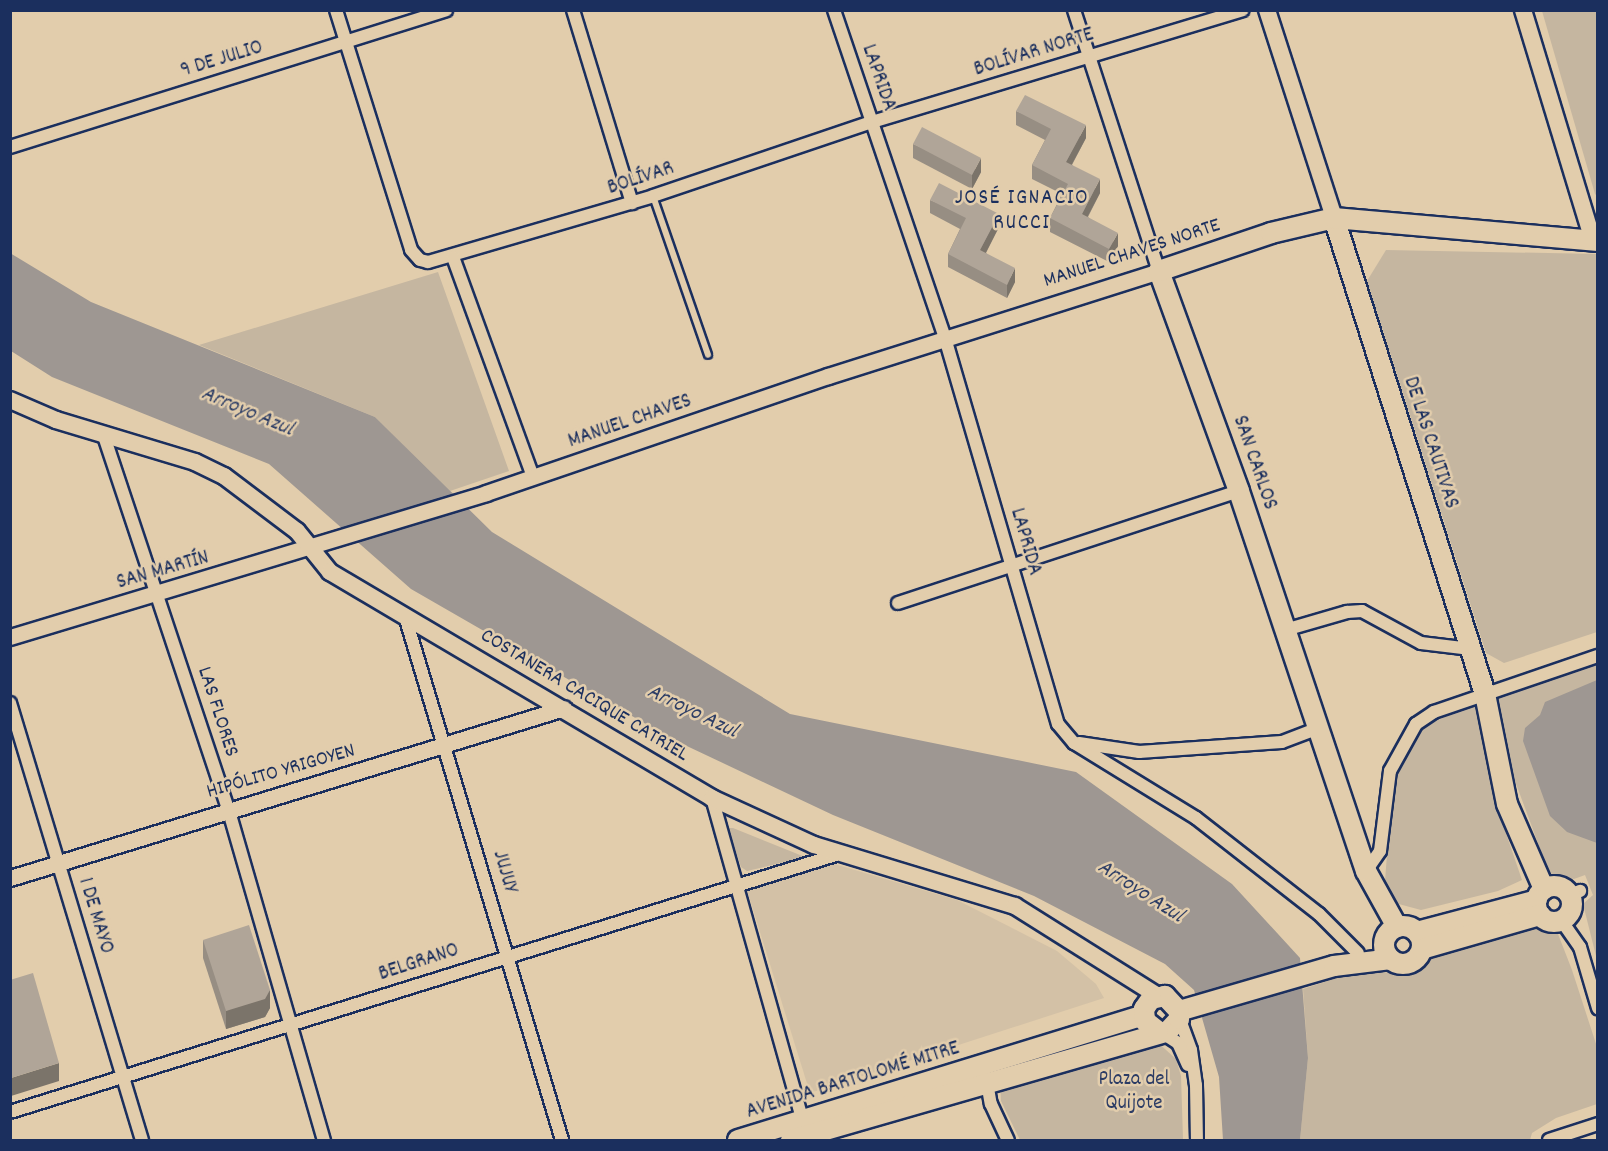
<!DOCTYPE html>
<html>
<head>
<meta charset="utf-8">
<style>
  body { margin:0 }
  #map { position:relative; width:1608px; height:1151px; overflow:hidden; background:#e2cdac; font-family:Dekko,sans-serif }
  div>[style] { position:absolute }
  .built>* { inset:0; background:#d3c1a6 }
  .green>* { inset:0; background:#c5b6a0 }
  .water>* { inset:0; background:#9e9792 }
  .roads { filter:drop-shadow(2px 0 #1b2f5e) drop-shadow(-2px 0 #1b2f5e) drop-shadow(0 2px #1b2f5e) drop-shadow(0 -2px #1b2f5e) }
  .service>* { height:6px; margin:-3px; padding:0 3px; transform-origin:3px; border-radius:3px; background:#e2cdac }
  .minor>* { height:12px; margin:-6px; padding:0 6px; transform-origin:6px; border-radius:6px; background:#e2cdac }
  .tertiary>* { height:15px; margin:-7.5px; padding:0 7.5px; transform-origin:7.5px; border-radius:7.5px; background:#e2cdac }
  .secondary>* { height:16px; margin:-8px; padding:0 8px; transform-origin:8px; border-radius:8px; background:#e2cdac }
  .primary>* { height:20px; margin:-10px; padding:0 10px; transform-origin:10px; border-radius:10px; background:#e2cdac }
  .primary>.ring { margin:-10px; padding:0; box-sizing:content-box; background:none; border:20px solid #e2cdac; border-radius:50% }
  .wall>* { inset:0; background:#978e83 }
  .shaded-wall>* { inset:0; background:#7b746a }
  .building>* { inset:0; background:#b0a598 }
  span { translate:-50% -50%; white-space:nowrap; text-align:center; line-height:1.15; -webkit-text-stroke:5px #e2cdac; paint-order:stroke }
  .street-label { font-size:21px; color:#1b2f5e }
  .park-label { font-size:21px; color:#2c3c65 }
  .neighbourhood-label { font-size:22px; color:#1b2f5e; letter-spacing:1.5px }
  .water-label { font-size:22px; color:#2f3f66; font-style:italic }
  .frame { position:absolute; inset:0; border:12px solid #1b2f5e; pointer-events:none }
</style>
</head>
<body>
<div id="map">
  <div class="built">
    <i style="clip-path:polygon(831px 863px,957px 900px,1057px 951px,1096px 984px,1104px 998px,810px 1093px,746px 887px)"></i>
  </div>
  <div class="green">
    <i style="clip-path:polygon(1542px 11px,1597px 11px,1597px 196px,1595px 194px)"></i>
    <i style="clip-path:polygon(1386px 250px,1597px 254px,1597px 632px,1504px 663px,1486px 653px,1367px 281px)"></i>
    <i style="clip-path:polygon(438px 272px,509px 471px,450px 491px,375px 417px,199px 345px)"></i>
    <i style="clip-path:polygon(1597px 662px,1597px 960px,1583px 904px,1593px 895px,1585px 875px,1574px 879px,1549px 873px,1515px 781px,1495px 696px)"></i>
    <i style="clip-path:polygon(1475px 703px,1497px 807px,1522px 880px,1498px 891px,1421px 910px,1395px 903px,1385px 881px,1392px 789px,1403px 751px,1417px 730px)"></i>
    <i style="clip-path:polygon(728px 828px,733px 828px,805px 857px,747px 871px,741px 867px)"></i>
    <i style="clip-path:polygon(1534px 924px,1558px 934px,1572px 970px,1597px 1047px,1597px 1104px,1556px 1118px,1532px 1133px,1530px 1140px,1300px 1140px,1308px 1058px,1303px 989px,1365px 969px,1389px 973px,1412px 969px,1428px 950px)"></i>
    <i style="clip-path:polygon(1155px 1040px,1176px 1059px,1181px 1076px,1183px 1140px,1020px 1140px,1001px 1101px,1000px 1083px)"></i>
  </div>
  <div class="water">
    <i style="clip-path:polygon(10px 253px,91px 302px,375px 417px,492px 532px,790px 714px,1076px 772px,1232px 884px,1300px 958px,1308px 1058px,1300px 1140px,1223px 1140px,1219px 1077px,1194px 990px,1165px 964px,1034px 896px,833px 815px,672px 739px,411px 589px,269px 464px,52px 377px,11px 351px)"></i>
    <i style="clip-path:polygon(1597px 680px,1598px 680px,1597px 843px,1567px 832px,1550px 816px,1523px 741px,1525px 728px,1540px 715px,1545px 702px)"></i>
  </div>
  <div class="roads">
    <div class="service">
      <i style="left:653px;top:196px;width:168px;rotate:70.9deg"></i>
    </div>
    <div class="minor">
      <i style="left:336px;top:10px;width:251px;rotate:72.6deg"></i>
      <i style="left:411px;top:250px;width:13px;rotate:48deg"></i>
      <i style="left:420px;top:260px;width:8px;rotate:14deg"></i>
      <i style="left:428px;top:262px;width:234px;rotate:-16.3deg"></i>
      <i style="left:653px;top:196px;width:231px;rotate:-18.7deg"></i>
      <i style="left:872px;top:122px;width:387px;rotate:-16.8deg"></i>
      <i style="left:573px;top:10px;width:202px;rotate:73deg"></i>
      <i style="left:834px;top:10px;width:346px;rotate:71.3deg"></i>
      <i style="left:945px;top:338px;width:402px;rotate:73.7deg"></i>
      <i style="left:1058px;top:724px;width:25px;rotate:50deg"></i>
      <i style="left:1074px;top:743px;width:143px;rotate:31.6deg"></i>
      <i style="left:1196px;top:818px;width:156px;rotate:38deg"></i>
      <i style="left:1319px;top:914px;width:55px;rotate:45deg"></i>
      <i style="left:1074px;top:10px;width:274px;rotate:72deg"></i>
      <i style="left:10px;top:147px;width:457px;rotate:-17.4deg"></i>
      <i style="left:453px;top:257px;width:234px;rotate:70deg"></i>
      <i style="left:104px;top:436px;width:392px;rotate:71.6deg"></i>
      <i style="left:228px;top:808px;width:346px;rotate:73.9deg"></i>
      <i style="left:898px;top:603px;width:359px;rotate:-18.2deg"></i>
      <i style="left:405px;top:616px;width:547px;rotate:73.32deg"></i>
      <i style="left:1285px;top:630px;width:65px;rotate:-16.2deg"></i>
      <i style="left:1347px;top:612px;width:15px;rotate:-4deg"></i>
      <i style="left:1362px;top:611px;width:67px;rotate:28.5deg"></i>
      <i style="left:1421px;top:643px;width:50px;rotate:6.8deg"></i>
      <i style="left:10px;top:703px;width:457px;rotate:73.2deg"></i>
      <i style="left:1079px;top:743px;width:61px;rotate:8.5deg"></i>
      <i style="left:1139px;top:752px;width:143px;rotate:-4deg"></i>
      <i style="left:1282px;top:742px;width:39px;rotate:-21deg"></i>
      <i style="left:712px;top:798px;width:341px;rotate:74.3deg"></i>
      <i style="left:1366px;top:871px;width:24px;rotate:-55deg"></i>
      <i style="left:1380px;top:851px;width:81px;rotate:-82.9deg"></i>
      <i style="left:1390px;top:771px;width:54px;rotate:-61deg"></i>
      <i style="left:1416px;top:724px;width:22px;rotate:-34deg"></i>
      <i style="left:1434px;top:712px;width:173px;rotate:-18.9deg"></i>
      <i style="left:1570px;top:895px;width:11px;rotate:-22deg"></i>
      <i style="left:1561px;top:920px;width:33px;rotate:55deg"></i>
      <i style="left:1580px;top:947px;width:64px;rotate:73.6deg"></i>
      <i style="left:1179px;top:1017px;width:35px;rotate:70deg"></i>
      <i style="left:1191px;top:1050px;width:35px;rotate:82deg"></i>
      <i style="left:1196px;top:1085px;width:55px;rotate:89deg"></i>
      <i style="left:1161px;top:1032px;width:20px;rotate:33deg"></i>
      <i style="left:1178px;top:1043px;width:24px;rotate:66deg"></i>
      <i style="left:986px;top:1077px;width:27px;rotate:80deg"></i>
      <i style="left:991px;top:1104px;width:40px;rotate:65deg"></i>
      <i style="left:10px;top:1112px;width:868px;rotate:-17.29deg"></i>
      <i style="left:1549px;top:1140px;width:52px;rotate:-18.1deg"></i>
    </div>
    <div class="tertiary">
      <i style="left:10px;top:637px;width:497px;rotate:-16.8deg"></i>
      <i style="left:486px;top:493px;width:361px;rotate:-18.9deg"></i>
      <i style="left:828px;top:376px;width:347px;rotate:-17.6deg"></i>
      <i style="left:10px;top:878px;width:579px;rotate:-17.06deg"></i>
    </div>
    <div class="secondary">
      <i style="left:1267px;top:10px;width:219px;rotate:72.1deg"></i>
      <i style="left:1523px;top:10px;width:241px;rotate:73.1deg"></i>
      <i style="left:10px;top:400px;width:50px;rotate:23.5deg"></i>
      <i style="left:56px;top:420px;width:145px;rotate:16.8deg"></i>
      <i style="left:195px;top:462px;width:32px;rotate:26deg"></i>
      <i style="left:224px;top:476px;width:91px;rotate:37deg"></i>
      <i style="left:297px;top:531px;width:53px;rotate:51.2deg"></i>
      <i style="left:330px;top:572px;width:444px;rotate:30.6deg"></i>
      <i style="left:712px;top:798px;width:112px;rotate:24.7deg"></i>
      <i style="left:814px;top:845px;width:210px;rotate:16.9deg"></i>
      <i style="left:1015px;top:906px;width:169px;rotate:32.2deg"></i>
    </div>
    <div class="primary">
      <i style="left:1334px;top:218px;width:499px;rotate:72.4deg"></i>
      <i style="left:1485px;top:694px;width:112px;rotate:78.7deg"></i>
      <i style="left:1507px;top:804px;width:93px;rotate:66.5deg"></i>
      <i class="ring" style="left:1536px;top:886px;width:16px;height:16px"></i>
      <i class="ring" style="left:1384px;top:926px;width:18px;height:18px"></i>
      <i style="left:1397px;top:927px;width:64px;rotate:-119deg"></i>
      <i style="left:1366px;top:871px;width:401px;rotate:-108.5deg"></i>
      <i style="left:1239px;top:491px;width:234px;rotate:-110deg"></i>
      <i style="left:1159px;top:271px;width:118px;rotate:-18.7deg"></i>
      <i style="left:1271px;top:233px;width:65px;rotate:-13.4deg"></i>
      <i style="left:1334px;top:218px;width:265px;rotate:5deg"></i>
      <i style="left:1417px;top:932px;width:124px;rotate:-14.9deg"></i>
      <i style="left:1422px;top:949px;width:123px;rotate:-16.1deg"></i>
      <i style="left:1179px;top:1011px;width:161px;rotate:-16.2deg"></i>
      <i style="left:1334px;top:966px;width:57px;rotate:-7deg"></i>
      <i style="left:738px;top:1140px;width:425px;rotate:-17.1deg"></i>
      <i style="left:791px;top:1140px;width:392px;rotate:-16.1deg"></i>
      <i style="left:1168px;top:1031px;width:16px;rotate:-47deg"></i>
      <i style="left:1179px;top:1019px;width:8px;rotate:-90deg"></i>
      <i style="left:1179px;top:1011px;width:21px;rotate:-133deg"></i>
      <i style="left:1165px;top:996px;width:14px;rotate:168deg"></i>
      <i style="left:1151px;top:999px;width:12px;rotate:125deg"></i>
      <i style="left:1144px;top:1009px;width:12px;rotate:85deg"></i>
      <i style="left:1145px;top:1021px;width:16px;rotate:38deg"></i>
    </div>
  </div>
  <div class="wall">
    <i style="clip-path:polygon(1016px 111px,1086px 138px,1072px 165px,1100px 193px,1088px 217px,1118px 246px,1109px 262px,1050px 232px,1050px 218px,1062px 194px,1032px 179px,1032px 165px,1045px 140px,1016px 125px)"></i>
    <i style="clip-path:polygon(913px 144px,981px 172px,972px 189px,913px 158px)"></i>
    <i style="clip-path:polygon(930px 200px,999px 227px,986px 253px,1015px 282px,1007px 298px,948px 267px,948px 254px,960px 229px,930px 213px)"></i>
    <i style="clip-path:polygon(203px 940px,270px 1008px,265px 1017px,226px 1029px,203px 958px)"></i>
  </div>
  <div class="shaded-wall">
    <i style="clip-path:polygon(1086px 125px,1086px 138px,1066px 175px,1066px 162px)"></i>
    <i style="clip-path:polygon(981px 158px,981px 172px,972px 189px,972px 175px)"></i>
    <i style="clip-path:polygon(1100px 179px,1100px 193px,1082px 227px,1082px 214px)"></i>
    <i style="clip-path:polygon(999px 214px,999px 227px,980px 264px,980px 250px)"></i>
    <i style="clip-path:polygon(1118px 233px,1118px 246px,1109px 262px,1109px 249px)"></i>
    <i style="clip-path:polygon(1015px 268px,1015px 282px,1007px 298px,1007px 285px)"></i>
    <i style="clip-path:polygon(270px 990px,270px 1008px,265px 1017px,226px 1029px,226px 1011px)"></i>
    <i style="clip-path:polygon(59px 1063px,59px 1081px,11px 1096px,11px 1078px)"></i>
  </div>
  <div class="building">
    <i style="clip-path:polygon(1025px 95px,1086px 125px,1066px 162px,1100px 179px,1082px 214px,1118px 233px,1109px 249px,1050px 218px,1068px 184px,1032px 165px,1051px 129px,1016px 111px)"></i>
    <i style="clip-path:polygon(922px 127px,981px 158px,972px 175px,913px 144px)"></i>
    <i style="clip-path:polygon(939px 183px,999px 214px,980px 250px,1015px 268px,1007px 285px,948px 254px,966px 218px,930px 200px)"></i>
    <i style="clip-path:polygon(249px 925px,270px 990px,265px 999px,226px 1011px,203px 940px)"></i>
    <i style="clip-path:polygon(33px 973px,59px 1063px,11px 1078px,10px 980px)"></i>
  </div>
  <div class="street-label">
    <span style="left:1034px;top:53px;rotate:-17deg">BOLÍVAR NORTE</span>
    <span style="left:222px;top:60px;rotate:-17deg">9 DE JULIO</span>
    <span style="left:878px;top:78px;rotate:71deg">LAPRIDA</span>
    <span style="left:641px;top:179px;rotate:-18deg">BOLÍVAR</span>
    <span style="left:1132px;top:254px;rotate:-18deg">MANUEL CHAVES NORTE</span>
    <span style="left:630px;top:422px;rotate:-19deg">MANUEL CHAVES</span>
    <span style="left:1430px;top:443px;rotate:72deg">DE LAS CAUTIVAS</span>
    <span style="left:1254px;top:463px;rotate:71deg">SAN CARLOS</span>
    <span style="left:1025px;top:542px;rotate:74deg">LAPRIDA</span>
    <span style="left:163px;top:571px;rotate:-16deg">SAN MARTÍN</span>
    <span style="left:584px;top:696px;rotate:31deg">COSTANERA CACIQUE CATRIEL</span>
    <span style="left:217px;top:712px;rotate:72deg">LAS FLORES</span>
    <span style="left:281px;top:772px;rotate:-16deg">HIPÓLITO YRIGOYEN</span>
    <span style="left:504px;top:872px;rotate:74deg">JUJUY</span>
    <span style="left:95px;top:916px;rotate:73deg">1 DE MAYO</span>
    <span style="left:419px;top:963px;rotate:-18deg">BELGRANO</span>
    <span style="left:853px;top:1081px;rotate:-17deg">AVENIDA BARTOLOMÉ MITRE</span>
  </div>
  <div class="park-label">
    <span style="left:1134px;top:1092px">Plaza del<br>Quijote</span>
  </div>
  <div class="neighbourhood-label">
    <span style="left:1022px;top:211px">JOSÉ IGNACIO<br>RUCCI</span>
  </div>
  <div class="water-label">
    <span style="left:247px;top:412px;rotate:23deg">Arroyo Azul</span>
    <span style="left:692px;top:712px;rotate:26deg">Arroyo Azul</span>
    <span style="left:1140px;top:892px;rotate:33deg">Arroyo Azul</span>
  </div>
  <div class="frame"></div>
</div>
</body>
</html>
